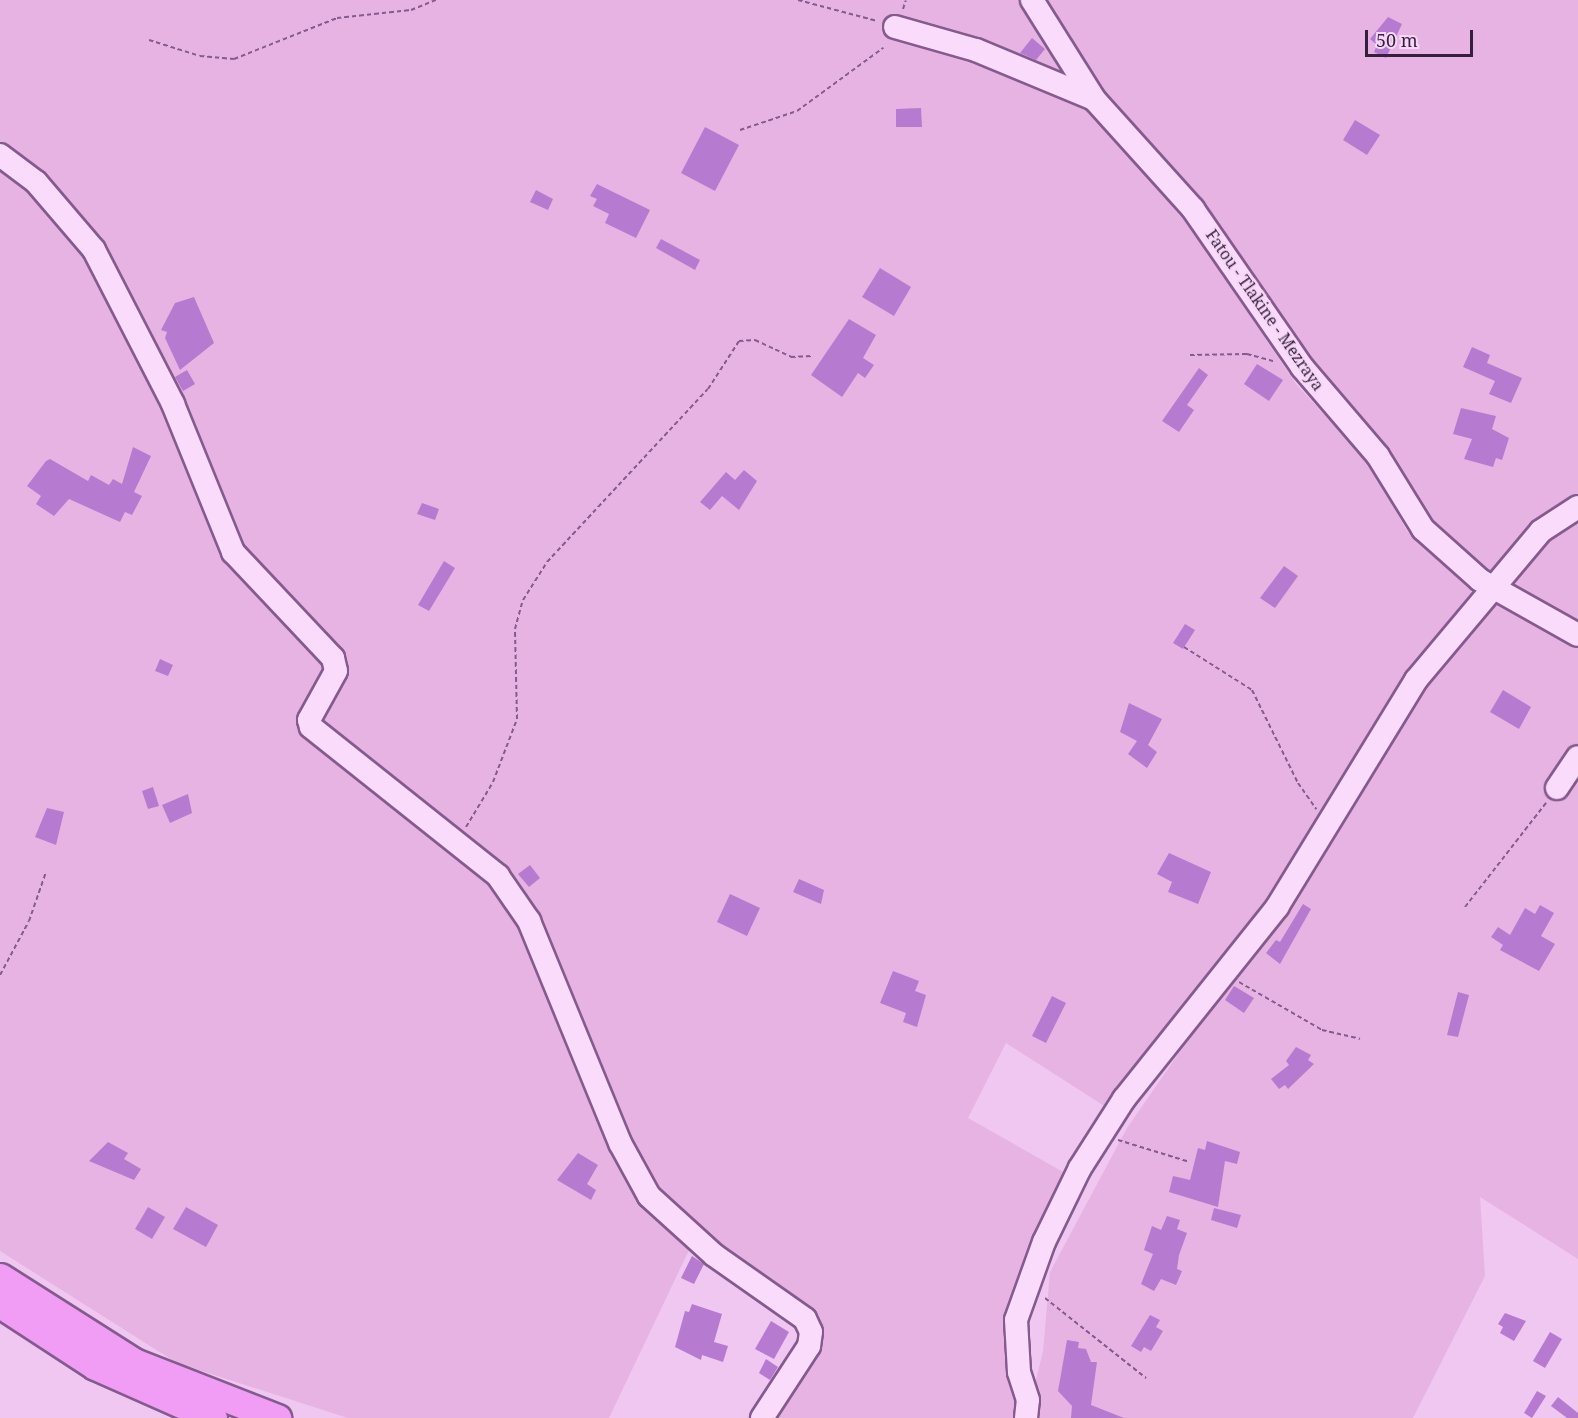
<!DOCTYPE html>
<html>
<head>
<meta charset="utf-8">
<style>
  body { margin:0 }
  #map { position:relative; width:1578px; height:1418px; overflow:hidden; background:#f0c7f1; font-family:"Noto Serif",serif }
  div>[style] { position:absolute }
  .farmland>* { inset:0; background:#e7b3e2 }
  .building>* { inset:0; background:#b67bd1 }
  .path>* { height:2px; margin-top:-1px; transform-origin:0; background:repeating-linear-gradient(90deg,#845b8e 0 4.5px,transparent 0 7.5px) }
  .roads { filter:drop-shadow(2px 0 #845b8e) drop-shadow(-2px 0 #845b8e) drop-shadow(0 2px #845b8e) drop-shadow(0 -2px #845b8e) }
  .minor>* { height:22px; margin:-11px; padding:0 11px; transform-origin:11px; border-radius:11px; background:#fadbfb }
  .major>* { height:27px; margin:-13.5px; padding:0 13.5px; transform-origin:13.5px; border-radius:13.5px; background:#f19df5 }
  span { translate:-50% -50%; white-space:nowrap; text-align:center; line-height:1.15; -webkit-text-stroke:4.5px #f7d7f8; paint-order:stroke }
  .street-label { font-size:16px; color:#361f3d }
  .scale { position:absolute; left:1365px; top:30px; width:108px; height:27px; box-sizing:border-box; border:3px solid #361f3d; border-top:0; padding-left:8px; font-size:18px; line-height:21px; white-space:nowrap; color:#361f3d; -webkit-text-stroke:4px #f7d7f8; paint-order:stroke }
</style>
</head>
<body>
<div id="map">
  <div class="farmland">
    <i style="clip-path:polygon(0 0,1019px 0,1099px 122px,1189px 226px,1296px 384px,1366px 460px,1407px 531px,1471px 588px,1472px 599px,1252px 927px,1106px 1107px,1006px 1043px,968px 1118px,1065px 1173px,1006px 1317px,1005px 1344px,1020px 1407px,1017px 1418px,747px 1418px,800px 1338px,791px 1314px,690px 1248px,609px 1418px,348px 1418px,177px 1363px,0 1251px)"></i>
    <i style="clip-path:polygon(1043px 0,1578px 0,1578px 497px,1490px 578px,1444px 544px,1169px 163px,1131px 131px,1092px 86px)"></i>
    <i style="clip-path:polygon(1578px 514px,1578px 1259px,1480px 1197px,1485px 1276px,1413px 1418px,1027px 1418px,1043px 1351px,1050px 1272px,1127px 1128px,1319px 851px,1399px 710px,1540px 537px)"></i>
  </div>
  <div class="building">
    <i style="clip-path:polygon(1388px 17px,1402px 24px,1386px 58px,1374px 52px,1377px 45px,1370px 39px)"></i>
    <i style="clip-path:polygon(1032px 38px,1045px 49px,1036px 60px,1020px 53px)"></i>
    <i style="clip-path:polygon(921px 108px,922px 127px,896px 127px,896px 109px)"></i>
    <i style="clip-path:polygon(1355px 120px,1380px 135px,1367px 155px,1343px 140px)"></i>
    <i style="clip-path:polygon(705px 127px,739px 145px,715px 191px,681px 173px)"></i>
    <i style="clip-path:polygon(597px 184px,650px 210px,636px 238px,605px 223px,609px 214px,593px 206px,597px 199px,590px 196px)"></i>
    <i style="clip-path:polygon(536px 190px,553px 199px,548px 210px,530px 202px)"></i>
    <i style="clip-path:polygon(661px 239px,700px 260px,695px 270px,656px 248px)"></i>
    <i style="clip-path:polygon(880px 268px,911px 287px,894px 316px,862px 297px)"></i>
    <i style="clip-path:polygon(194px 297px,214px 343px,180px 370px,165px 338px,167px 332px,161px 330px,175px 303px)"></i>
    <i style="clip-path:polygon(849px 319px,876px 335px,863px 358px,874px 365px,865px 378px,858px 373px,842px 397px,811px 375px)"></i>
    <i style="clip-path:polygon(1472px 347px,1490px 355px,1487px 363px,1522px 378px,1511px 403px,1489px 394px,1495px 381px,1463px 367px)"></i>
    <i style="clip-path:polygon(1257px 364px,1283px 380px,1269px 401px,1244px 384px)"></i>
    <i style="clip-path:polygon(1199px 368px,1208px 375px,1187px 405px,1194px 410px,1179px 432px,1162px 421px)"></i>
    <i style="clip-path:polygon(187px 370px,195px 384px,183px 391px,175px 377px)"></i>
    <i style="clip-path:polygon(1461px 408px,1496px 416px,1492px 429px,1509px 438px,1502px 460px,1496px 458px,1493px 467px,1464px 459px,1472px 439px,1453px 434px)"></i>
    <i style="clip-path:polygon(133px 447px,151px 456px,134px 492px,142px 496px,132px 515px,125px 512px,120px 522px,69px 499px,54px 516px,36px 504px,41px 496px,27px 486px,46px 461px,50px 459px,88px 481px,91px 475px,109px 485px,113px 479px,122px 484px)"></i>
    <i style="clip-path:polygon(744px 470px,757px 481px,739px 510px,722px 496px,710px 510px,700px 502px,726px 472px,735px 480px)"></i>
    <i style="clip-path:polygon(422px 503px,439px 509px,435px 520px,417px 514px)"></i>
    <i style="clip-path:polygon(444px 561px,455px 568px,429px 611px,418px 605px)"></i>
    <i style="clip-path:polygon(1284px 566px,1298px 576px,1275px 608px,1260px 598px)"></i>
    <i style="clip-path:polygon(1185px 624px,1195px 630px,1183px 649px,1173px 643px)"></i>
    <i style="clip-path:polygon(160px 659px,173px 665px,168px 676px,155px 671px)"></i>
    <i style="clip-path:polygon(1503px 690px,1531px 707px,1519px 729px,1490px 712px)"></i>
    <i style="clip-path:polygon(1129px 703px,1162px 719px,1148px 745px,1157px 752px,1147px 768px,1128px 754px,1137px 741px,1120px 732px)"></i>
    <i style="clip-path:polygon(153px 787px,159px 806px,148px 809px,142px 791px)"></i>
    <i style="clip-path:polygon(188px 794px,192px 813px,170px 823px,162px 805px)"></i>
    <i style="clip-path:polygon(47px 808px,64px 812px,56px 845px,35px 837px)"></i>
    <i style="clip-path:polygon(1169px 853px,1211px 872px,1198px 904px,1168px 892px,1172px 882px,1157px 874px)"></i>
    <i style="clip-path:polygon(530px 865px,540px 878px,529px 887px,518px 874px)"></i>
    <i style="clip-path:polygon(799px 879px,824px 890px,821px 904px,793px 892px)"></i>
    <i style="clip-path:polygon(730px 894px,760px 908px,747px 936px,717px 922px)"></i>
    <i style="clip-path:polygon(1303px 904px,1311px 909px,1280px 964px,1266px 953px,1276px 940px,1280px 942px)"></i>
    <i style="clip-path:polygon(1540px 905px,1554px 913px,1541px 936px,1555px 944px,1539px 971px,1500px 950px,1503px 945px,1491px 937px,1498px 927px,1510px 935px,1525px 908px,1535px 914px)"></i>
    <i style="clip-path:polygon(893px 971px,919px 981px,915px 991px,926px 995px,917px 1027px,903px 1022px,906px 1013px,880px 1003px)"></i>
    <i style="clip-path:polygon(1234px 986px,1254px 998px,1244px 1013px,1225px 1000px)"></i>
    <i style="clip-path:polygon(1458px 992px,1469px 995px,1458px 1037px,1447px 1035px)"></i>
    <i style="clip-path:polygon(1052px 996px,1066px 1003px,1046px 1043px,1032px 1036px)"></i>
    <i style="clip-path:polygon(1296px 1047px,1311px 1055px,1308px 1060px,1314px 1064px,1288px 1089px,1285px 1085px,1279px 1089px,1271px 1079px,1289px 1065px,1286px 1061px)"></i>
    <i style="clip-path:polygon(1207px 1141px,1240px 1152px,1237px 1164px,1225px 1161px,1218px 1207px,1169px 1192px,1173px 1176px,1190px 1180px,1198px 1148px,1205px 1150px)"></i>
    <i style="clip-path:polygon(108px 1142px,128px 1153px,124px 1159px,141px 1169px,134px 1180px,89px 1161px)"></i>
    <i style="clip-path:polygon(578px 1153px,598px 1165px,587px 1184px,596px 1190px,591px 1200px,557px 1180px)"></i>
    <i style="clip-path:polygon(148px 1207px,165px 1217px,152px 1239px,135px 1229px)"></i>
    <i style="clip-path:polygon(186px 1207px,218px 1225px,206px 1247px,173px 1229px)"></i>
    <i style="clip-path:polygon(1214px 1208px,1241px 1215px,1237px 1228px,1211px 1220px)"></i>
    <i style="clip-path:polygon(1167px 1216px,1180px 1220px,1177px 1229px,1187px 1233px,1179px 1255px,1177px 1269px,1182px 1271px,1176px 1285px,1161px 1279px,1154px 1291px,1141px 1284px,1153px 1254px,1144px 1250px,1152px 1226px,1161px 1230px)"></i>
    <i style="clip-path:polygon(692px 1256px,704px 1264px,694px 1284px,681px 1278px)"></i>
    <i style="clip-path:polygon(692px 1304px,722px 1314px,714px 1342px,728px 1346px,723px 1362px,702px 1355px,701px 1360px,675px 1347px,685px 1311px,689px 1312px)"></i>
    <i style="clip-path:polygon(1505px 1313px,1526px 1321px,1514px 1341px,1500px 1333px,1503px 1327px,1498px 1324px)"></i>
    <i style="clip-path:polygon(1150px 1315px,1160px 1320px,1156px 1327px,1163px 1331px,1151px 1351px,1144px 1347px,1141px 1352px,1131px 1346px)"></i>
    <i style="clip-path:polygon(771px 1321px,789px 1332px,774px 1359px,755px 1349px)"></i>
    <i style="clip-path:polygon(1550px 1332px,1562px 1339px,1545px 1368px,1533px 1361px)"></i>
    <i style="clip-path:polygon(1067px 1340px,1079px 1342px,1078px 1348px,1086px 1349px,1091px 1362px,1097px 1362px,1091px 1405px,1124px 1418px,1071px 1418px,1072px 1406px,1058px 1391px)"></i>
    <i style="clip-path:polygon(766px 1359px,778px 1367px,770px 1380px,759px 1373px)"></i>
    <i style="clip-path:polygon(1537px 1391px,1546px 1396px,1532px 1418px,1524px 1413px)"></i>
    <i style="clip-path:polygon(1558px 1397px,1578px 1413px,1578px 1418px,1567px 1418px,1551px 1406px)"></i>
  </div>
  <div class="path">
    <i style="left:798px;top:0;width:82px;rotate:14.9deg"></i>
    <i style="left:903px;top:9px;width:9px;rotate:-72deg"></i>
    <i style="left:149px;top:40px;width:53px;rotate:17.4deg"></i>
    <i style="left:200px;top:56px;width:34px;rotate:5deg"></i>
    <i style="left:234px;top:59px;width:111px;rotate:-21.7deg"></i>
    <i style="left:337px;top:18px;width:74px;rotate:-6.2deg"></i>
    <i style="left:411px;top:10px;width:27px;rotate:-22deg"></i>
    <i style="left:740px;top:130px;width:60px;rotate:-18.4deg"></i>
    <i style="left:797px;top:111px;width:107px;rotate:-36.2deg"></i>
    <i style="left:1190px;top:355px;width:57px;rotate:-1deg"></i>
    <i style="left:1247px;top:354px;width:30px;rotate:15deg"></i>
    <i style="left:1184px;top:647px;width:80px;rotate:32.3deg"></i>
    <i style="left:1252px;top:690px;width:104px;rotate:63.7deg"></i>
    <i style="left:1298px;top:783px;width:32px;rotate:55deg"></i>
    <i style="left:466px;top:827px;width:52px;rotate:-59deg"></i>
    <i style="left:493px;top:782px;width:67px;rotate:-69.1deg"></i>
    <i style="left:517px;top:719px;width:90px;rotate:-91.3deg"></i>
    <i style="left:515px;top:629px;width:30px;rotate:-75deg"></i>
    <i style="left:523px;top:600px;width:45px;rotate:-57.7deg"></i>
    <i style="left:547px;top:562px;width:236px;rotate:-47.1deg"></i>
    <i style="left:708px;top:389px;width:57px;rotate:-57.1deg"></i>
    <i style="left:739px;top:341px;width:16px;rotate:-4deg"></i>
    <i style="left:755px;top:340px;width:40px;rotate:25deg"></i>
    <i style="left:791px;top:357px;width:21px;rotate:-3deg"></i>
    <i style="left:1465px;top:907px;width:132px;rotate:-52.1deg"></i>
    <i style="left:0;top:975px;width:61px;rotate:-61.8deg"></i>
    <i style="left:29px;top:921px;width:52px;rotate:-70.9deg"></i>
    <i style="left:1239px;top:982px;width:96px;rotate:30deg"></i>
    <i style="left:1322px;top:1030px;width:39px;rotate:13deg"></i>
    <i style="left:1118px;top:1140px;width:75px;rotate:17deg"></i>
    <i style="left:1045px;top:1298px;width:129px;rotate:38.4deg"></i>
  </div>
  <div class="roads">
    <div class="minor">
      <i style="left:1032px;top:0;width:117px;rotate:57.9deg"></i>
      <i style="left:1094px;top:99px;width:148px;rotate:48deg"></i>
      <i style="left:1193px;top:209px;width:192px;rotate:55.4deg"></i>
      <i style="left:1302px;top:367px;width:117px;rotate:49.5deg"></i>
      <i style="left:1378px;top:456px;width:86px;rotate:58.3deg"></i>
      <i style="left:1423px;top:529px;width:76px;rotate:41.8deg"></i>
      <i style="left:1480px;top:580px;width:112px;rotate:29.3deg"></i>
      <i style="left:895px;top:27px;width:84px;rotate:15.9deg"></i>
      <i style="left:976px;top:50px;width:128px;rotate:22.6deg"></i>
      <i style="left:0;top:155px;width:45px;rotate:36.9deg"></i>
      <i style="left:36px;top:182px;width:89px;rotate:49.5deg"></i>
      <i style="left:94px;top:250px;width:173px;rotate:62.8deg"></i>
      <i style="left:173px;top:404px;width:160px;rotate:67.9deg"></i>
      <i style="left:233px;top:552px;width:146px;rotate:46.7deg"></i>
      <i style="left:333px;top:658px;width:13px;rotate:77deg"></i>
      <i style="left:336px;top:671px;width:56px;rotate:118.9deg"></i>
      <i style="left:309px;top:720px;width:7px;rotate:74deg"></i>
      <i style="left:311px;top:727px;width:239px;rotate:38.5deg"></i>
      <i style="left:498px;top:876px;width:55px;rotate:55.4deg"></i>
      <i style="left:529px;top:921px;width:240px;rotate:67.7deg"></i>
      <i style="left:620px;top:1143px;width:60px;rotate:61.3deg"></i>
      <i style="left:649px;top:1196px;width:88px;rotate:42.2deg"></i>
      <i style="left:714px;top:1255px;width:111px;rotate:35.1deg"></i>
      <i style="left:805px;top:1319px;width:14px;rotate:65deg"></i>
      <i style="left:811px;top:1332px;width:14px;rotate:98deg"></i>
      <i style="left:809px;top:1346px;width:86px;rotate:123.1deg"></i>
      <i style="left:1557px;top:788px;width:37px;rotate:-56deg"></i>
      <i style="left:1026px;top:1418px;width:18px;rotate:-84deg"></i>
      <i style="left:1028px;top:1400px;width:29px;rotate:-108deg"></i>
      <i style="left:1019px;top:1372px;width:52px;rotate:-93.3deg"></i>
      <i style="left:1016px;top:1320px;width:83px;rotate:-70.3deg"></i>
      <i style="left:1044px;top:1242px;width:82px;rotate:-64.1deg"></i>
      <i style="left:1080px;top:1168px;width:82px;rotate:-57.5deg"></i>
      <i style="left:1124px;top:1099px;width:246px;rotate:-51.4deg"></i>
      <i style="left:1277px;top:907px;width:266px;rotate:-58.5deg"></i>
      <i style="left:1416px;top:680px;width:194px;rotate:-50deg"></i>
      <i style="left:1541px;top:531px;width:44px;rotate:-33deg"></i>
    </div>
    <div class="major">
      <i style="left:0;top:1277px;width:159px;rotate:32.4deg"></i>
      <i style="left:134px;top:1362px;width:154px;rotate:21.4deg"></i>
      <i style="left:0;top:1304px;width:113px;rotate:33.1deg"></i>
      <i style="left:95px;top:1366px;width:129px;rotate:23.8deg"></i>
    </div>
  </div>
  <div class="street-label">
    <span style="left:1265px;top:310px;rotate:55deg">Fatou - Tlakine - Mezraya</span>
  </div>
  <div class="scale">50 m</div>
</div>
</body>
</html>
